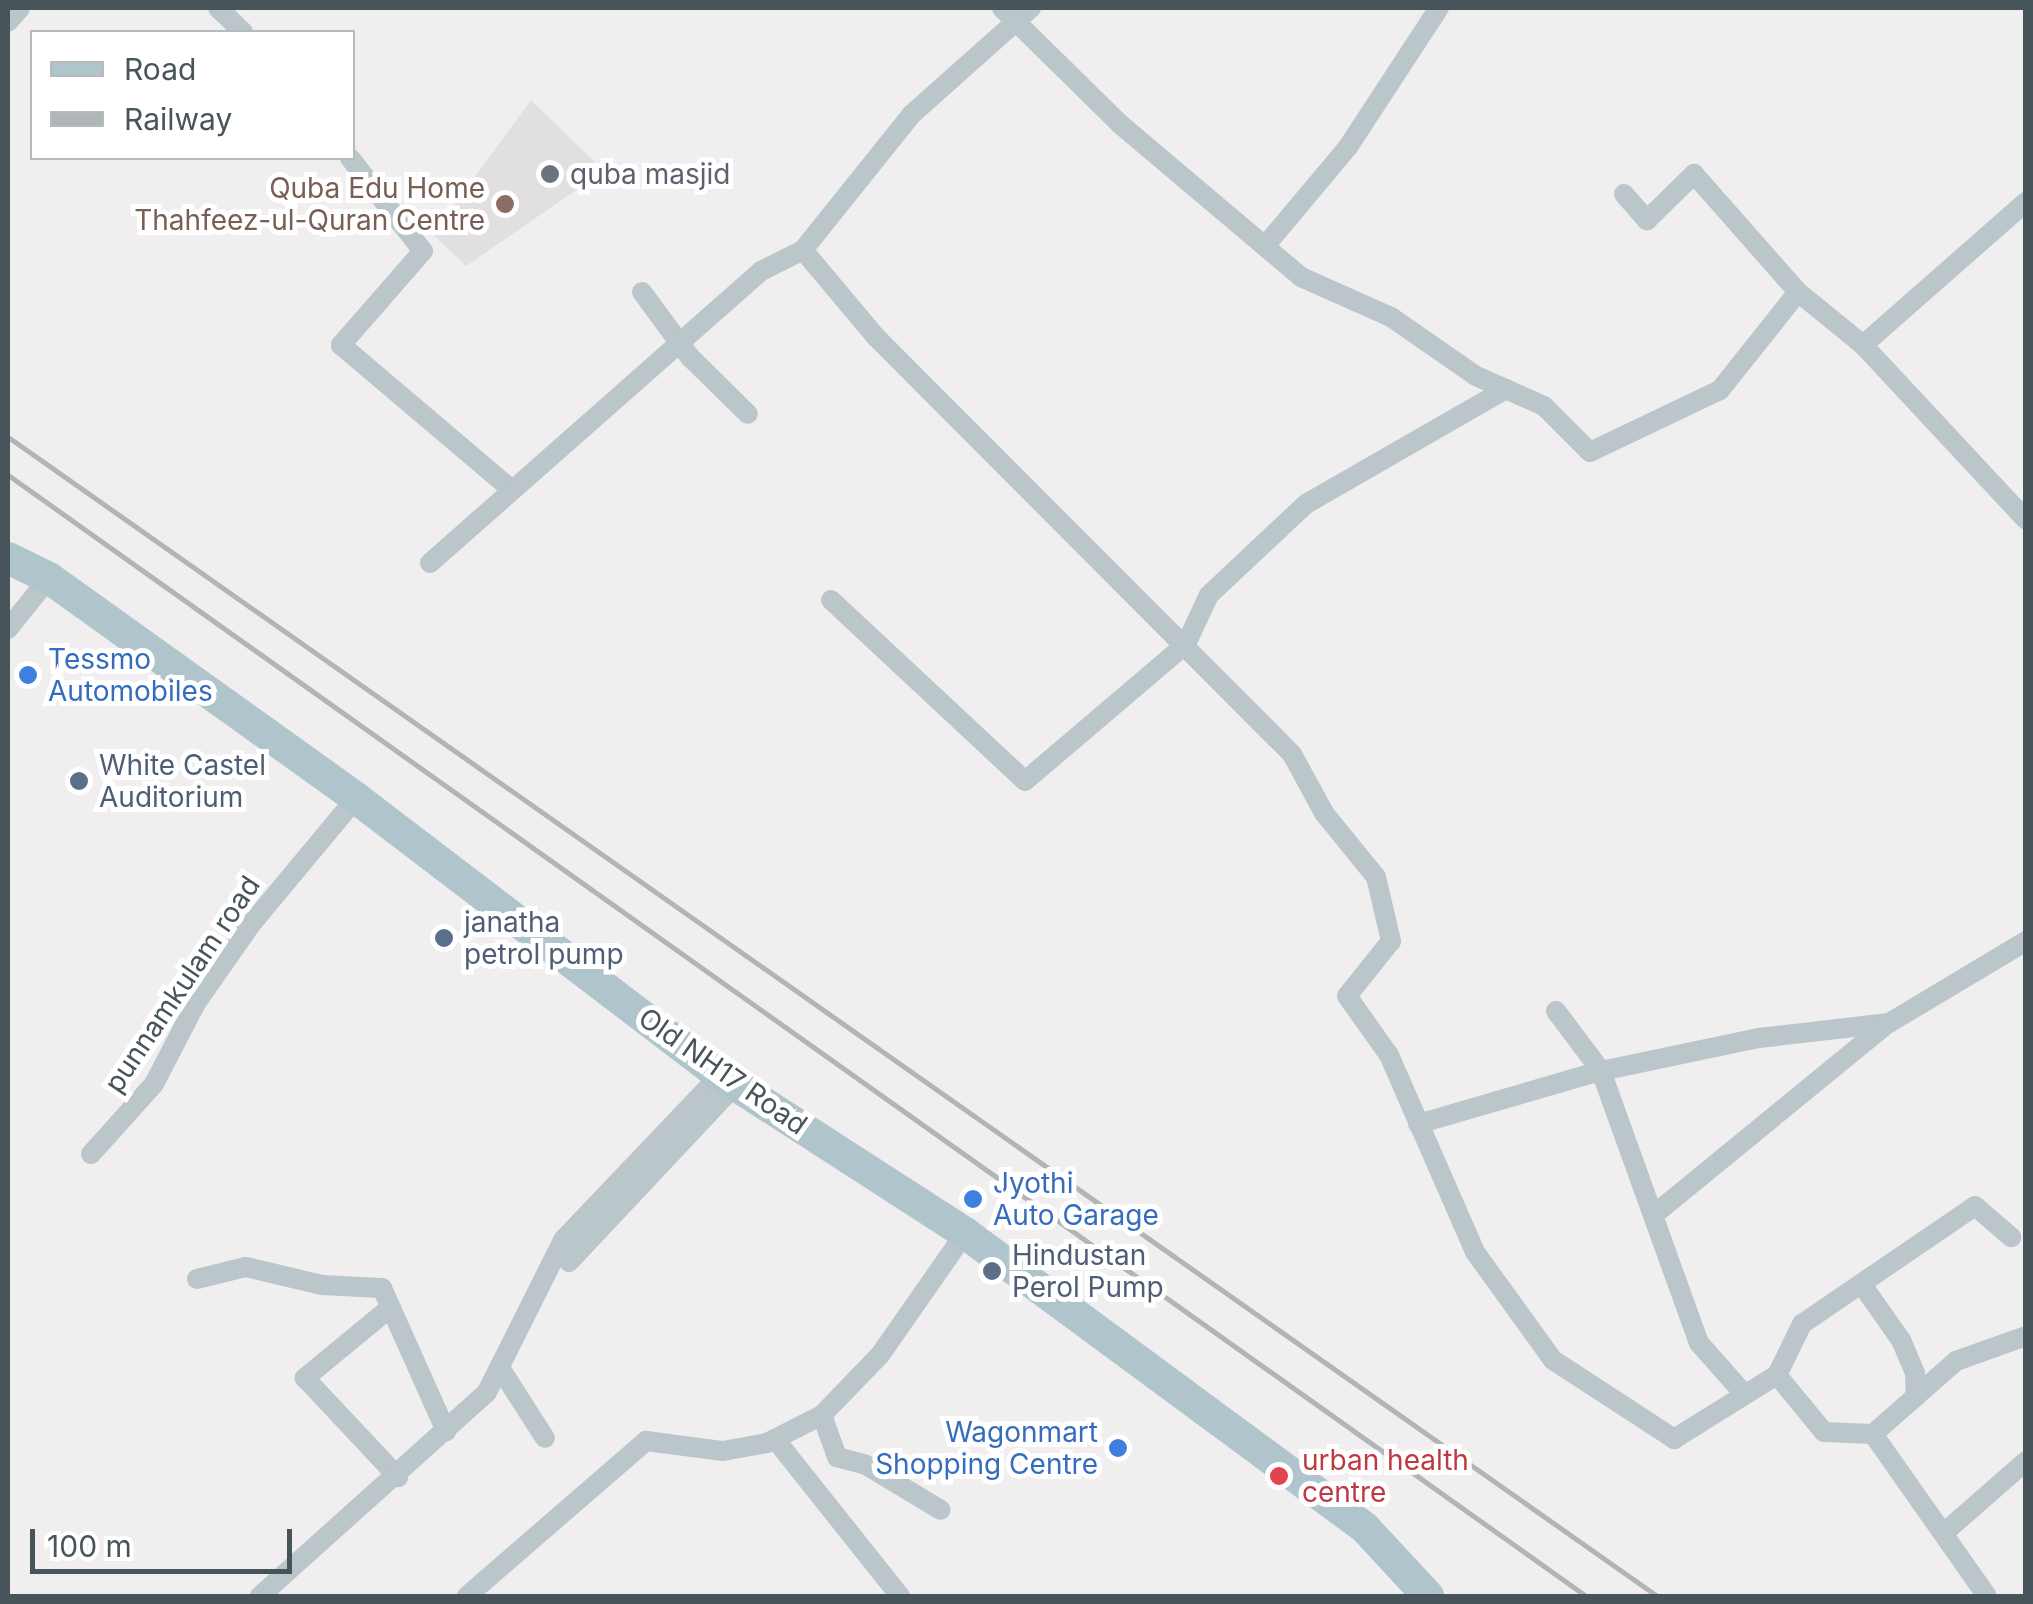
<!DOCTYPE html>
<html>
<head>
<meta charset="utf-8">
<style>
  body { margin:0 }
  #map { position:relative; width:2033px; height:1604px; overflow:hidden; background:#f0eeee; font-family:Inter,sans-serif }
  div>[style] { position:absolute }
  .education>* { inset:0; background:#e1dfe0 }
  .minor>* { height:20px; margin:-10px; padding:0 10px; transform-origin:10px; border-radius:10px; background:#bac6ca }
  .primary>* { height:32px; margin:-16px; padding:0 16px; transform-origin:16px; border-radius:16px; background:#afc4cb }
  .rail>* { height:5px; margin:-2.5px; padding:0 2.5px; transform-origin:2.5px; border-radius:2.5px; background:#b0b5b8 }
  .dots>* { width:28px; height:28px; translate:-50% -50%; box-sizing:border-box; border:5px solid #fff; border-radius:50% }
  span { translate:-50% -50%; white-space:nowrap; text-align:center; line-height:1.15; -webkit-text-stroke:10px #fff; paint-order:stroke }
  .worship-label { font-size:28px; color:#5b616d }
  .left { translate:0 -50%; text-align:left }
  .education-label { font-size:28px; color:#785e54 }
  .right { translate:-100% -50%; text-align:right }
  .shop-label { font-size:28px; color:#366cbe }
  .service-label { font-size:28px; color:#4e5e75 }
  .street-label { font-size:28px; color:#47555a }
  .health-label { font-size:28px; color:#be3a42 }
  .frame { position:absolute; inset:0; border:10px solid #47555a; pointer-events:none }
  .legend { position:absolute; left:30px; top:30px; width:325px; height:130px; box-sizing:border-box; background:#fff; border:2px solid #b5bbbd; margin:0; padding:12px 18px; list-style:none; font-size:30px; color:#47555a }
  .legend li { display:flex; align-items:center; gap:20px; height:50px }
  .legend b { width:50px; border:2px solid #b5bbbd }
  .scale { position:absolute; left:30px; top:1529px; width:262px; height:45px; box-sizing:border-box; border:5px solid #47555a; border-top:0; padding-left:12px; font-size:30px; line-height:35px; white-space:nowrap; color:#47555a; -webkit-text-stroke:8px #fff; paint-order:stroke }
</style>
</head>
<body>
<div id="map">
  <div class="education">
    <i style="clip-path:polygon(531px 100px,604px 171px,466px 266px,433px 234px)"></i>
  </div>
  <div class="minor">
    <i style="left:218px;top:8px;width:35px;rotate:44deg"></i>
    <i style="left:1002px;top:8px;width:165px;rotate:44.5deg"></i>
    <i style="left:1120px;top:124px;width:237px;rotate:40.2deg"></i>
    <i style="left:1301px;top:277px;width:98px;rotate:24deg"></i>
    <i style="left:1391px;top:317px;width:103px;rotate:34.8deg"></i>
    <i style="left:1476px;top:376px;width:74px;rotate:23.8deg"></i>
    <i style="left:1544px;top:406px;width:65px;rotate:45deg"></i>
    <i style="left:1590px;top:452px;width:144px;rotate:-25.5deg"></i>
    <i style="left:1720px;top:390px;width:125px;rotate:-51.5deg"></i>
    <i style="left:1798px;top:292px;width:84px;rotate:39.2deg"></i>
    <i style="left:1863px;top:345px;width:217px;rotate:-41.3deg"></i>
    <i style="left:8px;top:22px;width:18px;rotate:-49deg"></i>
    <i style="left:350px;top:158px;width:118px;rotate:51.9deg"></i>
    <i style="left:423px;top:251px;width:125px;rotate:131.1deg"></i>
    <i style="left:341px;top:345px;width:224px;rotate:40.3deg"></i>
    <i style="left:1624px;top:194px;width:35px;rotate:49deg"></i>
    <i style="left:1647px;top:220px;width:66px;rotate:-44.4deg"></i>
    <i style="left:1694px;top:174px;width:157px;rotate:48.6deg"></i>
    <i style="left:1265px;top:246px;width:129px;rotate:-50deg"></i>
    <i style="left:1348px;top:147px;width:166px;rotate:-56.8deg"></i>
    <i style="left:803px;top:250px;width:114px;rotate:50deg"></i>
    <i style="left:876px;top:337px;width:589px;rotate:45.07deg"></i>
    <i style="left:1292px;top:754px;width:67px;rotate:61.5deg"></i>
    <i style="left:1324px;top:813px;width:82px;rotate:50.9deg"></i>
    <i style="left:1376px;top:877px;width:66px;rotate:76.8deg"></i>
    <i style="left:1391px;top:941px;width:70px;rotate:128.7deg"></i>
    <i style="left:1347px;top:996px;width:72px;rotate:54.6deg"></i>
    <i style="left:1389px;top:1055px;width:215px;rotate:66.4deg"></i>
    <i style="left:1475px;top:1252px;width:133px;rotate:54.2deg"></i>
    <i style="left:1553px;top:1360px;width:145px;rotate:33.1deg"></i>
    <i style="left:1674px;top:1439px;width:121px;rotate:-31.9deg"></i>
    <i style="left:1777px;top:1375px;width:74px;rotate:50.5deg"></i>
    <i style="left:1824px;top:1432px;width:49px;rotate:2.3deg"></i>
    <i style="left:1873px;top:1434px;width:198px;rotate:54.9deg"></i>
    <i style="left:642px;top:292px;width:81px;rotate:53.6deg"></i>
    <i style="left:690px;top:357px;width:81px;rotate:44.5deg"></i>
    <i style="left:1863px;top:345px;width:239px;rotate:47deg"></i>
    <i style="left:430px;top:563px;width:441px;rotate:-41.4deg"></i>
    <i style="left:761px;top:271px;width:47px;rotate:-26.6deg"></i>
    <i style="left:803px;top:250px;width:173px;rotate:-51.3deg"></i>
    <i style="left:911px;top:115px;width:161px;rotate:-41.7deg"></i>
    <i style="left:831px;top:600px;width:265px;rotate:43deg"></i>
    <i style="left:1025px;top:781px;width:211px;rotate:-40.4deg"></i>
    <i style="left:1186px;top:644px;width:54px;rotate:-64.9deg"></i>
    <i style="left:1209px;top:595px;width:133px;rotate:-43.2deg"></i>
    <i style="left:1306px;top:504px;width:231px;rotate:-29.9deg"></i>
    <i style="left:8px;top:629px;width:65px;rotate:-51.2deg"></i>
    <i style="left:1556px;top:1011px;width:75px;rotate:53.1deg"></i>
    <i style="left:1601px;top:1071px;width:289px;rotate:70.2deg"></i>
    <i style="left:1699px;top:1343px;width:69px;rotate:48.5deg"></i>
    <i style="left:1418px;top:1124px;width:191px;rotate:-16.2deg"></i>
    <i style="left:1601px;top:1071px;width:161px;rotate:-11.8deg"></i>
    <i style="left:1759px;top:1038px;width:131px;rotate:-6.6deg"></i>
    <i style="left:1889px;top:1023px;width:160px;rotate:-30.9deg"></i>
    <i style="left:91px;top:1154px;width:94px;rotate:-48deg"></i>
    <i style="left:154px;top:1084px;width:91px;rotate:-62.6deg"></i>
    <i style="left:196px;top:1003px;width:98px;rotate:-55deg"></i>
    <i style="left:252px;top:923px;width:163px;rotate:-50.2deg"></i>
    <i style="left:1656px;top:1213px;width:298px;rotate:-39.3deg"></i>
    <i style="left:569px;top:1262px;width:243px;rotate:-46.8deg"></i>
    <i style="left:197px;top:1279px;width:50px;rotate:-13.8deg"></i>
    <i style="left:246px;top:1267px;width:78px;rotate:13.3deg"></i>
    <i style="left:322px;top:1285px;width:60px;rotate:2.9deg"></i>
    <i style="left:382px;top:1288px;width:157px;rotate:65.9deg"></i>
    <i style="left:1865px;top:1289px;width:62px;rotate:54.8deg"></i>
    <i style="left:1901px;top:1340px;width:36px;rotate:67deg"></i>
    <i style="left:1915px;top:1373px;width:24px;rotate:88deg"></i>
    <i style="left:391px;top:1307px;width:112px;rotate:140.5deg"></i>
    <i style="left:305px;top:1378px;width:136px;rotate:46.8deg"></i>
    <i style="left:500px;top:1368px;width:83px;rotate:57.3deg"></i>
    <i style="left:1777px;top:1375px;width:57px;rotate:-63.9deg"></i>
    <i style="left:1802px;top:1324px;width:209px;rotate:-34.3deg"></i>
    <i style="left:1975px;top:1206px;width:48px;rotate:40.7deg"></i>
    <i style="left:822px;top:1415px;width:45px;rotate:70.3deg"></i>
    <i style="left:837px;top:1457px;width:30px;rotate:15deg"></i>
    <i style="left:866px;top:1465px;width:87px;rotate:31deg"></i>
    <i style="left:1873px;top:1434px;width:111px;rotate:-41.3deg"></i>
    <i style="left:1956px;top:1361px;width:74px;rotate:-19.7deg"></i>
    <i style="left:775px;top:1439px;width:201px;rotate:51.5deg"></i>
    <i style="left:1946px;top:1531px;width:106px;rotate:-41.2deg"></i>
    <i style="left:260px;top:1596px;width:305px;rotate:-41.9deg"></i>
    <i style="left:487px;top:1392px;width:170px;rotate:-63.4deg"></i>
    <i style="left:563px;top:1240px;width:228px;rotate:-46.4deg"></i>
    <i style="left:467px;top:1596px;width:237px;rotate:-40.9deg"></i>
    <i style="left:646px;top:1441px;width:78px;rotate:7.4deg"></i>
    <i style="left:723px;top:1451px;width:45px;rotate:-10.3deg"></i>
    <i style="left:767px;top:1443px;width:62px;rotate:-27deg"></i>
    <i style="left:822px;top:1415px;width:83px;rotate:-46deg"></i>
    <i style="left:880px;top:1355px;width:149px;rotate:-55.1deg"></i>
  </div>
  <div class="primary">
    <i style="left:8px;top:558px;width:46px;rotate:26deg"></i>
    <i style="left:49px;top:578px;width:378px;rotate:35.6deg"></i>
    <i style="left:356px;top:798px;width:457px;rotate:37.3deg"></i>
    <i style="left:720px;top:1075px;width:292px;rotate:32.8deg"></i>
    <i style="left:965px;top:1233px;width:497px;rotate:36.4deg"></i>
    <i style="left:1365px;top:1528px;width:93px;rotate:47.2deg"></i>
  </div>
  <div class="rail">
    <i style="left:8px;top:437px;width:2016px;rotate:35.1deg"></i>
    <i style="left:8px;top:475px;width:1936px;rotate:35.39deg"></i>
  </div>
  <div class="dots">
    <i style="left:550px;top:174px;background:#6b7280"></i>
    <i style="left:505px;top:204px;background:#8d6e63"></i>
    <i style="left:28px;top:675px;background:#3f7fe0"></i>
    <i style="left:79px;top:781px;background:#5c6f8a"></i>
    <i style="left:444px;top:938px;background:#5c6f8a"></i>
    <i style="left:973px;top:1199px;background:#3f7fe0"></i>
    <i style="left:992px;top:1271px;background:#5c6f8a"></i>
    <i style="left:1118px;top:1448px;background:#3f7fe0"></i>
    <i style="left:1279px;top:1476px;background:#e0444e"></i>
  </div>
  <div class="worship-label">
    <span class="left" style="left:570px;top:174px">quba masjid</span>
  </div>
  <div class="education-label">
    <span class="right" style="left:485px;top:204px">Quba Edu Home<br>Thahfeez-ul-Quran Centre</span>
  </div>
  <div class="shop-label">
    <span class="left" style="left:48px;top:675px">Tessmo<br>Automobiles</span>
    <span class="left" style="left:993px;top:1199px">Jyothi<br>Auto Garage</span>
    <span class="right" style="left:1098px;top:1448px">Wagonmart<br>Shopping Centre</span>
  </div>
  <div class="service-label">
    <span class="left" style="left:99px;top:781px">White Castel<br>Auditorium</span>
    <span class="left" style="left:464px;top:938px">janatha<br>petrol pump</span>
    <span class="left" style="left:1012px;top:1271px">Hindustan<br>Perol Pump</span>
  </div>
  <div class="street-label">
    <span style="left:182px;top:984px;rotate:-56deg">punnamkulam road</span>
    <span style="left:723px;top:1071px;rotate:35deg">Old NH17 Road</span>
  </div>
  <div class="health-label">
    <span class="left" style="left:1302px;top:1476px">urban health<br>centre</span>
  </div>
  <div class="frame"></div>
  <ul class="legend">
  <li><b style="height:12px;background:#afc4cb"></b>Road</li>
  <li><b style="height:12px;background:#b0b5b8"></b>Railway</li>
  </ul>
  <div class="scale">100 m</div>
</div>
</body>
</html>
